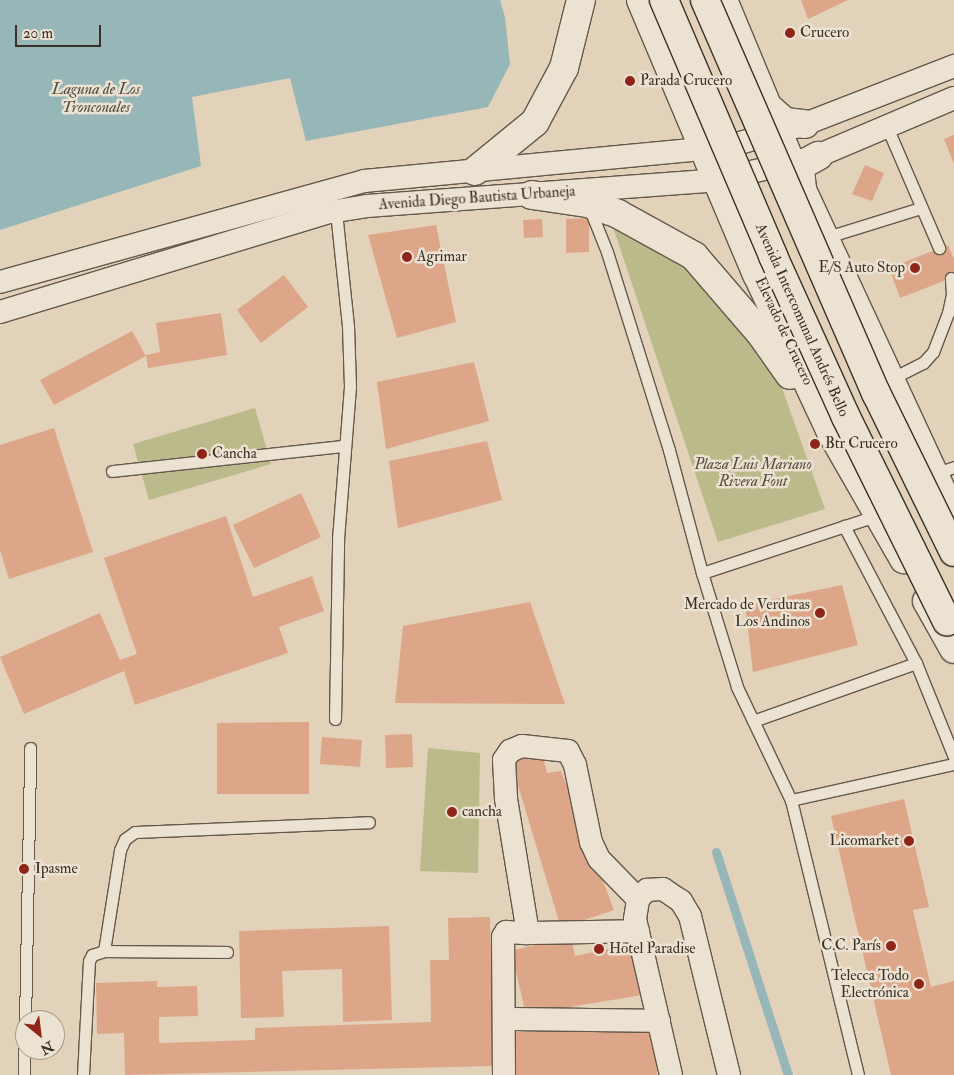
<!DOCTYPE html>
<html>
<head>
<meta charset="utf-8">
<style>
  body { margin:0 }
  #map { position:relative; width:954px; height:1075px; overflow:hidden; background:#e2d2ba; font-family:"IM FELL Double Pica",serif }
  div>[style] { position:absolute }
  .green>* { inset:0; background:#baba8b }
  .water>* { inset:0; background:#96b6b7 }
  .stream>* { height:9px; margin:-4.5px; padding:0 4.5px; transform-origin:4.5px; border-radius:4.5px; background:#96b6b7 }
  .building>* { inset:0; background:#dda689 }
  .roads { filter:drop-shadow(1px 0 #64584b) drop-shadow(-1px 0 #64584b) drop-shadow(0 1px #64584b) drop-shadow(0 -1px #64584b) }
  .service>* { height:11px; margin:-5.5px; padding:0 5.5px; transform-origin:5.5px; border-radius:5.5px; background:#ece2d2 }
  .minor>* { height:22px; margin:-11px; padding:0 11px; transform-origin:11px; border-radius:11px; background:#ece2d2 }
  .secondary>* { height:28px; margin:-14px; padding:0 14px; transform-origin:14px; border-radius:14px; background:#ece2d2 }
  .bridges { filter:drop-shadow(1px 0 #3a3026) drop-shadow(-1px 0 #3a3026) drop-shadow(0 1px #3a3026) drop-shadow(0 -1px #3a3026) }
  .secondary-bridge>* { height:28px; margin:-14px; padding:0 14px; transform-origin:14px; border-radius:14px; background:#ece2d2 }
  .dots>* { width:14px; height:14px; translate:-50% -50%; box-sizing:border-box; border:2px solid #ece2d2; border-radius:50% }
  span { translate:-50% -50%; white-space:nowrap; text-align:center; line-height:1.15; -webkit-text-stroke:5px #ece2d2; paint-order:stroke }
  .poi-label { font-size:15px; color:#3a3026 }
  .left { translate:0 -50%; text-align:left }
  .right { translate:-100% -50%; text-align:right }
  .street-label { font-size:15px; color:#3a3026 }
  .park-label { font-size:15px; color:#544c3a; font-style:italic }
  .water-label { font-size:16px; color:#4c4b43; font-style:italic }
  .north { position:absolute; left:15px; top:1010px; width:50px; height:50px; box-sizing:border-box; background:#ece2d2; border:1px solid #a59b8d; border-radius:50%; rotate:151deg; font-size:14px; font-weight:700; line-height:20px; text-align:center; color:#3a3026 }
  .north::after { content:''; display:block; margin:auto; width:18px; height:22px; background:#8f2418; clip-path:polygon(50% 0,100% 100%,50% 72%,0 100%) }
  .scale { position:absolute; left:15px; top:25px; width:86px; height:22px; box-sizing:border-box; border:2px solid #3a3026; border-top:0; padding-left:6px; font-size:15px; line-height:18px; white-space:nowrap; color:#3a3026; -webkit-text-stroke:4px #ece2d2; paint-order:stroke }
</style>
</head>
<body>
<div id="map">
  <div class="green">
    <i style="clip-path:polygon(613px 227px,688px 262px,776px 371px,825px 509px,718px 542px)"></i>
    <i style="clip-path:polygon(255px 408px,271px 464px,149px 500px,133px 444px)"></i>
    <i style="clip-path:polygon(428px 748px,480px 753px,478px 873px,420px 871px)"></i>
  </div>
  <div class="water">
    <i style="clip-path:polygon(0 0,500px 0,505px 17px,510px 64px,488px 107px,306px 141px,290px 78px,192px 97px,201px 166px,0 230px)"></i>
  </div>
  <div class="stream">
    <i style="left:716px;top:852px;width:234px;rotate:72.1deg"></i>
  </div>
  <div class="building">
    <i style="clip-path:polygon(801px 0,848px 0,808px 19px)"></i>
    <i style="clip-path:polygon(954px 135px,954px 164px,944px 139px)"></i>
    <i style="clip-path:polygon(865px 165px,884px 173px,872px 201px,852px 194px)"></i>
    <i style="clip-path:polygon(589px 218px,589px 252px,566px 253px,566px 219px)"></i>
    <i style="clip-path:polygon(542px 219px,543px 237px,524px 238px,523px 220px)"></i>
    <i style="clip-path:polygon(436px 225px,456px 322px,397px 338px,368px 235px)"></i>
    <i style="clip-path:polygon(948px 245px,954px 259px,954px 277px,900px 298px,889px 268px)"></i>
    <i style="clip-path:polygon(284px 275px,308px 307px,261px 343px,237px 310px)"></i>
    <i style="clip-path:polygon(221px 313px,227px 355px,148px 368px,146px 355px,160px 352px,156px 323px)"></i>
    <i style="clip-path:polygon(132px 331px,146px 356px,54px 405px,40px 380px)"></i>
    <i style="clip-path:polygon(474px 362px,489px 421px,386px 449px,377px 382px)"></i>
    <i style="clip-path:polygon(54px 428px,93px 552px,9px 579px,0 550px,0 445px)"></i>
    <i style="clip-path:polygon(487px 441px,502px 500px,398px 528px,389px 461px)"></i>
    <i style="clip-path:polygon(301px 493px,321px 537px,254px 568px,233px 525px)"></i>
    <i style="clip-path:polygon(226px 516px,253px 597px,312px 576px,324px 611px,279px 627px,288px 653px,135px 705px,124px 671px,24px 714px,0 657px,100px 613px,120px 660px,137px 654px,104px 558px)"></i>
    <i style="clip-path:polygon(842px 585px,858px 645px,753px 672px,745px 605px)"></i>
    <i style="clip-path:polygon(530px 602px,565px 704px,395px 703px,403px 626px)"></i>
    <i style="clip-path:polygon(309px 722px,309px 794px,217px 794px,217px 723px)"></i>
    <i style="clip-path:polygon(412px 734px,413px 767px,386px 768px,385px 735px)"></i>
    <i style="clip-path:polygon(322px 737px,362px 740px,360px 767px,320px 764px)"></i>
    <i style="clip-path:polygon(542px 753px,547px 773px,561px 771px,614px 910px,561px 928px,511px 762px)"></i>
    <i style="clip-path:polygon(904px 799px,929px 907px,913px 910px,931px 987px,954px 981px,954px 1075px,891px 1075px,831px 816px)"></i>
    <i style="clip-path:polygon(490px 917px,494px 1066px,125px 1075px,124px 1033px,97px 1034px,96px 983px,157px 981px,157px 987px,197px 986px,198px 1016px,159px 1017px,159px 1043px,255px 1040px,255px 1028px,431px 1022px,430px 960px,449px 960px,448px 918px)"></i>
    <i style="clip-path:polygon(389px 926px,392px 1020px,343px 1022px,342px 969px,282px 971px,284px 1017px,241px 1018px,239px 931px)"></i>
    <i style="clip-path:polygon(571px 936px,575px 956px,631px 944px,649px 994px,526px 1014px,511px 951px)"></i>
    <i style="clip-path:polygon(656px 1028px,657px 1075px,512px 1075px,512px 1032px)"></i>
  </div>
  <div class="roads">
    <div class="service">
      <i style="left:887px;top:127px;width:132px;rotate:66.7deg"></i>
      <i style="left:589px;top:207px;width:48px;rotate:68.2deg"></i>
      <i style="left:607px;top:252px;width:207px;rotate:72.6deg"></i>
      <i style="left:669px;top:450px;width:127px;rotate:75deg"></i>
      <i style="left:702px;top:573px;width:119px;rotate:72.9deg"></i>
      <i style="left:737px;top:687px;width:125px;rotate:64.5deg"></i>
      <i style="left:791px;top:800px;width:283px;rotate:76.3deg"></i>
      <i style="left:824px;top:238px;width:102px;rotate:-17.2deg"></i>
      <i style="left:889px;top:380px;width:38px;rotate:-27deg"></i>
      <i style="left:923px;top:363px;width:15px;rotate:-48deg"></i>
      <i style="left:933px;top:352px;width:42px;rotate:-69deg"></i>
      <i style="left:948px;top:313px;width:19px;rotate:-78deg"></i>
      <i style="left:952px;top:294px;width:16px;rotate:-94deg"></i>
      <i style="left:112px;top:471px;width:233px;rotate:-6.2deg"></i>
      <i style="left:934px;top:474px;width:21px;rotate:-19deg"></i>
      <i style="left:844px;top:526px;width:155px;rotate:62.3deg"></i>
      <i style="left:916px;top:663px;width:101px;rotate:68deg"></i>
      <i style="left:702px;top:573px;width:185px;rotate:-18.2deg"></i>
      <i style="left:335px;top:719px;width:180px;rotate:-89deg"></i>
      <i style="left:338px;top:539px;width:153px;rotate:-85.5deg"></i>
      <i style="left:350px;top:386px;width:60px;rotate:-91.9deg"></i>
      <i style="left:348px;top:326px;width:116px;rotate:-96deg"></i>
      <i style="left:753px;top:721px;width:173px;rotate:-19.6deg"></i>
      <i style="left:791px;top:800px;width:167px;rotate:-12.5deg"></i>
      <i style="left:104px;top:951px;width:102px;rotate:-81deg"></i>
      <i style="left:120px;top:850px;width:12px;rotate:-66deg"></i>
      <i style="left:125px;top:839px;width:12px;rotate:-35deg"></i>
      <i style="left:135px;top:832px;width:234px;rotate:-2.4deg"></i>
      <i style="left:24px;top:1075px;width:327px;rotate:-88.9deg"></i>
      <i style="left:83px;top:1075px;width:114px;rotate:-87deg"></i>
      <i style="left:89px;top:961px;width:7px;rotate:-63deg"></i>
      <i style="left:92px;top:955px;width:13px;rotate:-18deg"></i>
      <i style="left:104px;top:951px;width:123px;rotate:0.5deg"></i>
    </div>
    <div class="minor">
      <i style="left:0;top:282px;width:378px;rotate:-15.5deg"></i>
      <i style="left:364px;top:181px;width:342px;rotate:-5.4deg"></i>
      <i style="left:705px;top:149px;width:36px;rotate:-10deg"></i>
      <i style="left:740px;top:143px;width:68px;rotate:-16.3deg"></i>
      <i style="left:805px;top:124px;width:160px;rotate:-21.3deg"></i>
      <i style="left:0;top:312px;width:345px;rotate:-16.9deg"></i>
      <i style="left:330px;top:212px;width:37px;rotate:-9deg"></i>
      <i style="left:367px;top:206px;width:351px;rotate:-4.2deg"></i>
      <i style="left:717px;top:180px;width:101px;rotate:-13.2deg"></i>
      <i style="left:815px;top:157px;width:151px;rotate:-23deg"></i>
      <i style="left:528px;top:933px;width:110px;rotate:-1deg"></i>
      <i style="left:504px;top:1019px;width:155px;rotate:0.7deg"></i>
      <i style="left:504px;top:1075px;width:138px;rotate:-90.4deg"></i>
      <i style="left:503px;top:937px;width:6px;rotate:-59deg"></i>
      <i style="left:506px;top:932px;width:22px;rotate:3deg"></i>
      <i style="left:528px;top:933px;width:137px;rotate:-99.3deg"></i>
      <i style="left:506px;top:798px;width:38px;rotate:-93deg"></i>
      <i style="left:504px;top:760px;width:11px;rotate:-56deg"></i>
      <i style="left:510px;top:751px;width:13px;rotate:-23deg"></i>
      <i style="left:522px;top:746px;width:46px;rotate:6.2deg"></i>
      <i style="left:568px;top:751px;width:16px;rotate:63deg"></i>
      <i style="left:575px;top:765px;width:79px;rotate:78.3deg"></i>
      <i style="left:591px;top:842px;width:19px;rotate:65deg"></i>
      <i style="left:599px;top:859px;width:56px;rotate:45.7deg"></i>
      <i style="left:671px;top:1075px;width:160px;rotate:-103deg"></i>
      <i style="left:635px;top:919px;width:20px;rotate:-81deg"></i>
      <i style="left:638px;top:899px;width:13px;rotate:-45deg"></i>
      <i style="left:647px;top:890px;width:16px;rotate:-4deg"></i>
      <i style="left:663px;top:889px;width:22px;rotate:34deg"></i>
      <i style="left:681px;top:901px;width:17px;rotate:59deg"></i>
      <i style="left:690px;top:916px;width:164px;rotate:76.2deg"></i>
    </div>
    <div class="secondary">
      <i style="left:641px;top:0;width:298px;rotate:67.1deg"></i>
      <i style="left:757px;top:274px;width:172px;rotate:64.9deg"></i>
      <i style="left:830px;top:430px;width:149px;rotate:60.2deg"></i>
      <i style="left:723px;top:0;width:206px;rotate:67.4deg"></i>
      <i style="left:802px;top:190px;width:362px;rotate:65.1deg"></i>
      <i style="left:769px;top:108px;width:21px;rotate:41deg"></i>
      <i style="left:785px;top:122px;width:20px;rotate:6deg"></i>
      <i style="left:475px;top:171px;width:77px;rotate:-39.2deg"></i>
      <i style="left:535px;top:122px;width:61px;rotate:-61.8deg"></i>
      <i style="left:564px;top:68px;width:70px;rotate:-76deg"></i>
      <i style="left:802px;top:190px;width:24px;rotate:-95deg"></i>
      <i style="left:800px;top:166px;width:21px;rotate:-29deg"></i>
      <i style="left:532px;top:195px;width:57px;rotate:8.1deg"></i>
      <i style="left:588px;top:203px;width:32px;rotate:20deg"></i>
      <i style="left:618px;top:214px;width:87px;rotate:28.9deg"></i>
      <i style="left:694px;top:256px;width:103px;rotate:49.3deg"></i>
      <i style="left:761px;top:334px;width:50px;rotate:54.7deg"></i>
      <i style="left:927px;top:601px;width:55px;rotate:60.6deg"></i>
    </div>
  </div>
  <div class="bridges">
    <div class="secondary-bridge">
      <i style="left:664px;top:0;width:278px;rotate:66.9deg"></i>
      <i style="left:773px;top:256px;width:177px;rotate:65.6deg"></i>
      <i style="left:846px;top:417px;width:228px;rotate:63.7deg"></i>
      <i style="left:705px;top:0;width:429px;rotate:66.5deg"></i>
      <i style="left:876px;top:393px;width:177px;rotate:63.9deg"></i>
    </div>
  </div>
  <div class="dots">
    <i style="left:790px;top:33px;background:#8f2418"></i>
    <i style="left:630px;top:81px;background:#8f2418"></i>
    <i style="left:407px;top:257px;background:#8f2418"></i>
    <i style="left:915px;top:268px;background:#8f2418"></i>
    <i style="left:815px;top:444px;background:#8f2418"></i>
    <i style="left:202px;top:454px;background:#8f2418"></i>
    <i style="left:820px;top:613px;background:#8f2418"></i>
    <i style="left:452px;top:812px;background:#8f2418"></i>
    <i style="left:909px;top:841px;background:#8f2418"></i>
    <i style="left:24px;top:869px;background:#8f2418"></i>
    <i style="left:891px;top:946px;background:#8f2418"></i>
    <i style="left:599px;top:949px;background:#8f2418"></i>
    <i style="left:919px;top:984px;background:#8f2418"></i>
  </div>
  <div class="poi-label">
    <span class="left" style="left:800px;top:33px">Crucero</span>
    <span class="left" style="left:640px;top:81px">Parada Crucero</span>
    <span class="left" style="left:417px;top:257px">Agrimar</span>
    <span class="right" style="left:905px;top:268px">E/S Auto Stop</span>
    <span class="left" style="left:825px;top:444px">Btr Crucero</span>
    <span class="left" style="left:212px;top:454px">Cancha</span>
    <span class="right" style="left:810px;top:613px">Mercado de Verduras<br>Los Andinos</span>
    <span class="left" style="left:462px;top:812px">cancha</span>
    <span class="right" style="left:899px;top:841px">Licomarket</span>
    <span class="left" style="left:35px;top:869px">Ipasme</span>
    <span class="right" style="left:881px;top:946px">C.C. París</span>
    <span class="left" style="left:609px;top:949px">Hotel Paradise</span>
    <span class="right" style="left:909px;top:984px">Telecca Todo<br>Electrónica</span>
  </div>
  <div class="street-label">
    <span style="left:477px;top:198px;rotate:-4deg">Avenida Diego Bautista Urbaneja</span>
    <span style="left:802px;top:320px;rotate:66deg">Avenida Intercomunal Andrés Bello</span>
    <span style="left:784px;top:331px;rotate:65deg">Elevado de Crucero</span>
  </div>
  <div class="park-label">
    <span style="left:753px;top:473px">Plaza Luis Mariano<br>Rivera Font</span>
  </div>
  <div class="water-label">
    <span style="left:96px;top:98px">Laguna de Los<br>Tronconales</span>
  </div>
  <div class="north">N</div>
  <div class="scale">20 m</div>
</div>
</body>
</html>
